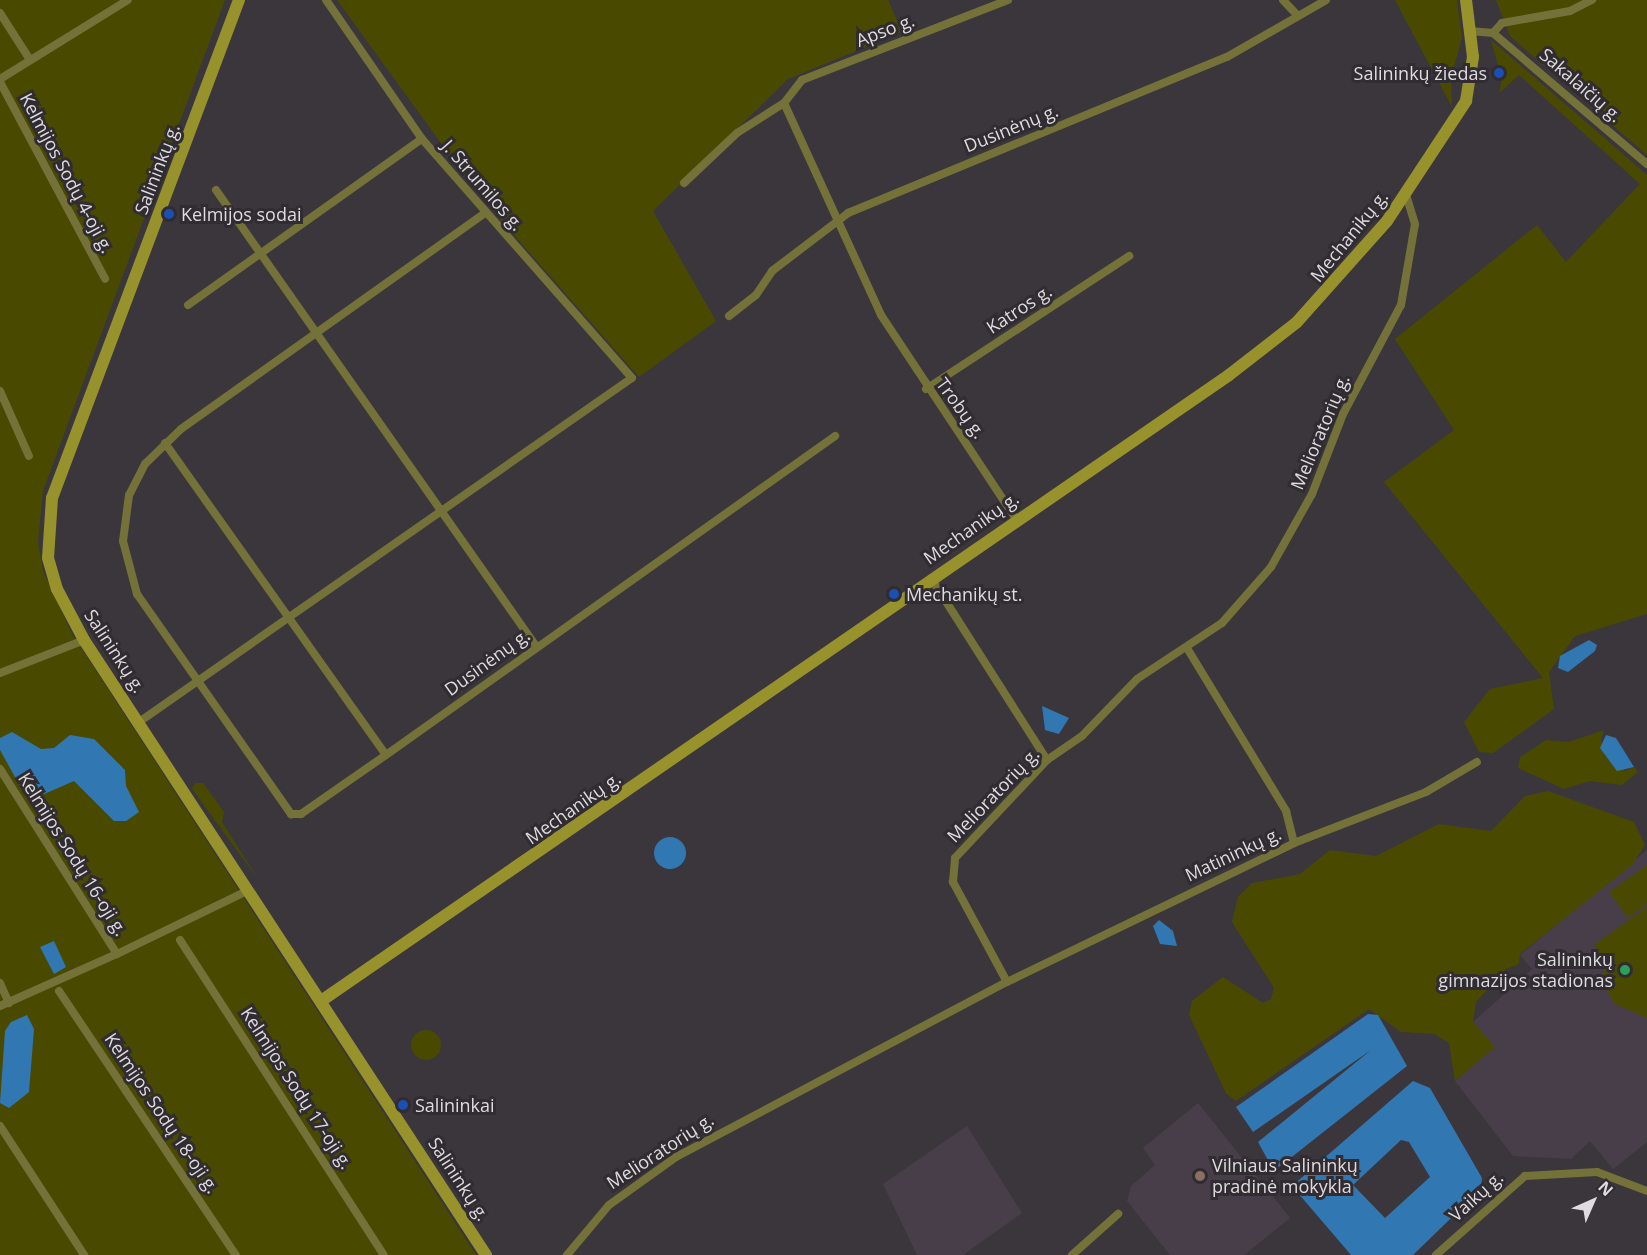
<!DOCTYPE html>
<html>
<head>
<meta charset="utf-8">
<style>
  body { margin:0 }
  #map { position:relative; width:1647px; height:1255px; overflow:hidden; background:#3b363c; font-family:"Open Sans",sans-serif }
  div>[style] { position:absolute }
  .built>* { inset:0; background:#483e49 }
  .green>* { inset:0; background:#494a00 }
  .round { border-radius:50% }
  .water>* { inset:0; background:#3178b3 }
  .street>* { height:8px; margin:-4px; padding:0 4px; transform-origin:4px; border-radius:4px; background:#757239 }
  .secondary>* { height:12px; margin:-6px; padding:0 6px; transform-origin:6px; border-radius:6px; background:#98922d }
  .dots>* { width:16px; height:16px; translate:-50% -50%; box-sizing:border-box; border:3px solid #312c31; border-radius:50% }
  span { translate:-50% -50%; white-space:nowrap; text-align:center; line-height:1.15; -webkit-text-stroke:6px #312c31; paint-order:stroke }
  .street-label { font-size:18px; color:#dfdbdf }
  .poi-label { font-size:18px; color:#dfdbdf }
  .right { translate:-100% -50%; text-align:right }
  .left { translate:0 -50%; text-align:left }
  .north { position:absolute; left:1563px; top:1171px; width:60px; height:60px; -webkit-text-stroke:4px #312c31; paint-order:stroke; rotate:45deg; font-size:16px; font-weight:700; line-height:24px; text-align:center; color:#dfdbdf }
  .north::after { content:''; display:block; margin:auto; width:21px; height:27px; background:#dfdbdf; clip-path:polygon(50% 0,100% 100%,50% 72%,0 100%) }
</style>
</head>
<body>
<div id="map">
  <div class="built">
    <i style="clip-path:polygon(1647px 850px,1647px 1142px,1613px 1169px,1590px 1141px,1571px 1159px,1513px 1156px,1455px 1081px,1494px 1047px,1473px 1022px,1532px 969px,1520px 955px)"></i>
    <i style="clip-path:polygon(1198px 1103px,1290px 1218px,1244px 1255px,1170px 1255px,1127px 1201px,1131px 1186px,1155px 1165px,1143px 1148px)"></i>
    <i style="clip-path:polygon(967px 1126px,1022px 1213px,963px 1255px,917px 1255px,883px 1184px)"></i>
  </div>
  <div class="green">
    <i style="clip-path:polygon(0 0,225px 0,43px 491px,38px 542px,43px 571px,72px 634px,476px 1255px,0 1255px)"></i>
    <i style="clip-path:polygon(337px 0,888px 0,902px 32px,788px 79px,653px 211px,716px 321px,639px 377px,478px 194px)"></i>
    <i style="clip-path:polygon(1395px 0,1457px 0,1462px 38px,1451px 77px,1452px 107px)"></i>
    <i style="clip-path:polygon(1496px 0,1647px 0,1647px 155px,1510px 36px)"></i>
    <i style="clip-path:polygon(1491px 40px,1647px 175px,1647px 614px,1575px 636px,1549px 672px,1554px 709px,1493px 753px,1479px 752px,1464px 722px,1490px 689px,1543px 678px,1384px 482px,1454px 430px,1395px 339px,1537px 225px,1566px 262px,1640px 184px,1519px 75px,1499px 93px,1502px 79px)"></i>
    <i style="clip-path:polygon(1604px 730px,1601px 741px,1625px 771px,1634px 767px,1638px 772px,1622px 785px,1590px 781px,1564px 789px,1518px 768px,1520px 757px,1546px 740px,1569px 742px)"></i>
    <i style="clip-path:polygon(195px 783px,203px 783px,224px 812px,222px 822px,258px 879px,192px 789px)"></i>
    <i style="clip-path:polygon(1548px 791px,1634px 822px,1645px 845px,1632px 865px,1520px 954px,1519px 964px,1506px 969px,1476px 1002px,1473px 1022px,1495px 1047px,1455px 1081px,1449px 1043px,1434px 1034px,1401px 1032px,1369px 1009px,1236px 1101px,1226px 1093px,1189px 1015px,1192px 1001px,1223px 977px,1263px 1003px,1271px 999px,1274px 988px,1232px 922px,1238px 897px,1252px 883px,1300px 874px,1330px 850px,1376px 856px,1439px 824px,1491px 831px,1525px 796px)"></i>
    <i style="clip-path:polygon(1647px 865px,1647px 904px,1628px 918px,1609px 892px)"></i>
    <i style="clip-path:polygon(1647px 907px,1647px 1018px,1615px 1004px,1603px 984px,1603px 957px,1594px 945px)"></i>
    <i class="round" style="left:411px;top:1030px;width:30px;height:30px"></i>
  </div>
  <div class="water">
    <i style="clip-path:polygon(1589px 640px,1597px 645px,1595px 651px,1568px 672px,1558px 668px,1560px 656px)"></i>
    <i style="clip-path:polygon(1042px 706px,1069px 718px,1059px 734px,1045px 730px)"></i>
    <i style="clip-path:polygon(12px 732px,41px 749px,54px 748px,70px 735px,94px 739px,125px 770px,126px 786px,139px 812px,126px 821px,114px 821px,74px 781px,42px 795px,25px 795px,0 750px,0 738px)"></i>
    <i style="clip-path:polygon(1606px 735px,1616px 738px,1634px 767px,1617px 771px,1600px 748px)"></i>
    <i class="round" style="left:654px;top:837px;width:32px;height:32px"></i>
    <i style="clip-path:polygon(1159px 920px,1173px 931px,1177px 946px,1160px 944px,1153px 926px)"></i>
    <i style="clip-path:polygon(54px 941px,66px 967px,54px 974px,40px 947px)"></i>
    <i style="clip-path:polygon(1368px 1014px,1378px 1015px,1407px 1066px,1274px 1171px,1258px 1142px,1371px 1050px,1253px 1132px,1236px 1107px)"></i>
    <i style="clip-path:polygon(27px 1015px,34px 1029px,29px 1092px,9px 1108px,0 1103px,5px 1031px,11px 1022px)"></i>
    <i style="clip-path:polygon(evenodd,1413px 1081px,1430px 1088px,1482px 1178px,1481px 1189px,1413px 1255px,1351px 1255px,1292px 1186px,1413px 1081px,1401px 1140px,1409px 1142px,1430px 1177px,1385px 1218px,1353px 1185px,1401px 1140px)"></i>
  </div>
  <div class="street">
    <i style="left:1008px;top:0;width:221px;rotate:158.8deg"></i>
    <i style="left:802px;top:80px;width:29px;rotate:128deg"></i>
    <i style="left:784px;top:103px;width:233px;rotate:65.4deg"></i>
    <i style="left:881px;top:315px;width:245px;rotate:56.5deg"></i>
    <i style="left:1283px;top:0;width:22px;rotate:47deg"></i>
    <i style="left:0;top:13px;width:56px;rotate:57.4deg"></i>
    <i style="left:1470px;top:31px;width:23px;rotate:5deg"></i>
    <i style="left:1493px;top:33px;width:13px;rotate:-48deg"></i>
    <i style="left:1502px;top:23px;width:69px;rotate:-10deg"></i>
    <i style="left:1570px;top:11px;width:25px;rotate:-27deg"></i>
    <i style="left:1493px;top:33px;width:202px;rotate:40.4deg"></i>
    <i style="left:0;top:79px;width:150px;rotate:-31.7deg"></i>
    <i style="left:0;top:82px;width:223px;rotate:61.9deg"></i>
    <i style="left:684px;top:183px;width:73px;rotate:-43.3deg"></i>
    <i style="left:737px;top:133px;width:56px;rotate:-32.6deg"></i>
    <i style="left:216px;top:190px;width:557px;rotate:54.94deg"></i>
    <i style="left:485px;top:213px;width:373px;rotate:144.6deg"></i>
    <i style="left:181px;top:429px;width:50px;rotate:135.8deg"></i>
    <i style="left:145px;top:464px;width:35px;rotate:117deg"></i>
    <i style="left:129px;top:495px;width:46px;rotate:97.4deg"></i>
    <i style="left:123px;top:541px;width:55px;rotate:75.2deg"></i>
    <i style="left:137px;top:594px;width:269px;rotate:55deg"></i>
    <i style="left:291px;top:814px;width:10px"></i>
    <i style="left:301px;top:814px;width:103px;rotate:-34.8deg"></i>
    <i style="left:386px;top:755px;width:551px;rotate:-35.39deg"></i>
    <i style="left:188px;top:305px;width:287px;rotate:-35.4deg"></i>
    <i style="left:729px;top:316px;width:34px;rotate:-38deg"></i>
    <i style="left:756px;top:295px;width:29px;rotate:-56deg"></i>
    <i style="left:772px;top:271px;width:96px;rotate:-37.3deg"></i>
    <i style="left:848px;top:213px;width:410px;rotate:-22.4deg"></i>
    <i style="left:1227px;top:57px;width:114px;rotate:-29.9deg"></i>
    <i style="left:926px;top:389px;width:243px;rotate:-33.2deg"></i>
    <i style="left:0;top:391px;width:71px;rotate:66deg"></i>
    <i style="left:165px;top:443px;width:382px;rotate:54.7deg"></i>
    <i style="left:931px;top:578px;width:216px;rotate:57.5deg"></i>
    <i style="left:1187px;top:648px;width:191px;rotate:58.7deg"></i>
    <i style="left:1286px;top:811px;width:33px;rotate:76deg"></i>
    <i style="left:0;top:673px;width:90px;rotate:-21.4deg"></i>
    <i style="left:139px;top:722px;width:601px;rotate:-34.91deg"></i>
    <i style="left:632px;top:378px;width:318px;rotate:-131.3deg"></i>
    <i style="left:422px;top:139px;width:169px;rotate:-124.6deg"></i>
    <i style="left:0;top:769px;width:219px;rotate:57.7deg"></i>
    <i style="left:117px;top:954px;width:147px;rotate:-25.9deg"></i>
    <i style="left:180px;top:940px;width:375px;rotate:57.1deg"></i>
    <i style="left:1007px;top:982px;width:319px;rotate:-25.8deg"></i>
    <i style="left:1294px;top:843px;width:142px;rotate:-21.1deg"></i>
    <i style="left:1426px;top:792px;width:59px;rotate:-30.5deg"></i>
    <i style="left:0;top:983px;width:22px;rotate:66deg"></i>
    <i style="left:59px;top:991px;width:318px;rotate:56.2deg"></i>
    <i style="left:0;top:1006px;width:128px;rotate:-24deg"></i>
    <i style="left:0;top:1126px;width:154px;rotate:56.9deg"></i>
    <i style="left:567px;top:1255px;width:65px;rotate:-50deg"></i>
    <i style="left:609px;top:1205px;width:82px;rotate:-35.6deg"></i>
    <i style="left:676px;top:1157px;width:374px;rotate:-27.9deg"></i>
    <i style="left:1007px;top:982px;width:114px;rotate:-118.4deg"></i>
    <i style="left:953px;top:882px;width:24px;rotate:-85deg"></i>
    <i style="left:955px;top:858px;width:134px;rotate:-46.8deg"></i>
    <i style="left:1047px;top:760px;width:42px;rotate:-34.4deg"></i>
    <i style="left:1082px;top:736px;width:79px;rotate:-46deg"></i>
    <i style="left:1137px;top:679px;width:102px;rotate:-33.4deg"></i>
    <i style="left:1222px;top:623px;width:74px;rotate:-48.8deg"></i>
    <i style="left:1271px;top:567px;width:84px;rotate:-60.7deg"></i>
    <i style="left:1312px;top:494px;width:86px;rotate:-68.8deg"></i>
    <i style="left:1343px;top:414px;width:123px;rotate:-62deg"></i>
    <i style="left:1401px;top:305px;width:82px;rotate:-80.2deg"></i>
    <i style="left:1415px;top:224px;width:30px;rotate:-107deg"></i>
    <i style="left:1072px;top:1255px;width:62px;rotate:-41.7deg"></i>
    <i style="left:1436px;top:1255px;width:119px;rotate:-41.6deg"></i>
    <i style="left:1525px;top:1176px;width:72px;rotate:-3.2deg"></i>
    <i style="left:1597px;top:1172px;width:53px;rotate:20.8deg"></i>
  </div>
  <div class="secondary">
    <i style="left:239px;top:0;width:532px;rotate:110.58deg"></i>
    <i style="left:52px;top:498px;width:60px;rotate:93.8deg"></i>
    <i style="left:48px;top:558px;width:32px;rotate:74deg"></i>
    <i style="left:57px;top:589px;width:58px;rotate:62.1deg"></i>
    <i style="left:84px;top:640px;width:735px;rotate:56.83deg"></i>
    <i style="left:321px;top:1001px;width:1103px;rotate:-34.58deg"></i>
    <i style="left:1229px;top:375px;width:86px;rotate:-37.9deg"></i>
    <i style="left:1297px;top:322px;width:135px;rotate:-48.3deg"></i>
    <i style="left:1387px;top:221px;width:144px;rotate:-56.6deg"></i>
    <i style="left:1466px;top:101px;width:45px;rotate:-81deg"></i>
    <i style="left:1473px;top:57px;width:57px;rotate:-97deg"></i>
  </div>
  <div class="dots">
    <i style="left:1499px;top:73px;background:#1a4fb4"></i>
    <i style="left:169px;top:214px;background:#1a4fb4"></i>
    <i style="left:894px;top:594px;background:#1a4fb4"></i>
    <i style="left:1625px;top:970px;background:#2e9e5b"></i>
    <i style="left:403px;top:1105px;background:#1a4fb4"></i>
    <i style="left:1200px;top:1176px;background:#8d6e63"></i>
  </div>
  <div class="street-label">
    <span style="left:885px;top:30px;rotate:-21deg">Apso g.</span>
    <span style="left:1581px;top:85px;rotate:41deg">Sakalaičių g.</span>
    <span style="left:1011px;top:128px;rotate:-22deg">Dusinėnų g.</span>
    <span style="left:157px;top:169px;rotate:-69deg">Salininkų g.</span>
    <span style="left:67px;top:173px;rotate:62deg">Kelmijos Sodų 4-oji g.</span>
    <span style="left:483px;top:185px;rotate:49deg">J. Strumilos g.</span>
    <span style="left:1349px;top:236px;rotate:-51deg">Mechanikų g.</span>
    <span style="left:1019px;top:309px;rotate:-33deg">Katros g.</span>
    <span style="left:961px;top:408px;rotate:54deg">Trobų g.</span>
    <span style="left:1320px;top:432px;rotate:-67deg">Melioratorių g.</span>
    <span style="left:971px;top:528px;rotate:-35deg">Mechanikų g.</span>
    <span style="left:115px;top:651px;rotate:57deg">Salininkų g.</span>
    <span style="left:487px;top:662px;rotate:-36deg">Dusinėnų g.</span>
    <span style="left:993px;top:795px;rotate:-46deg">Melioratorių g.</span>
    <span style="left:573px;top:808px;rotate:-35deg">Mechanikų g.</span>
    <span style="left:73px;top:854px;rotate:58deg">Kelmijos Sodų 16-oji g.</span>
    <span style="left:1233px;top:854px;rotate:-25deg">Matininkų g.</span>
    <span style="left:297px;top:1088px;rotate:57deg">Kelmijos Sodų 17-oji g.</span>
    <span style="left:162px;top:1113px;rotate:56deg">Kelmijos Sodų 18-oji g.</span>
    <span style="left:660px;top:1151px;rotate:-33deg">Melioratorių g.</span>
    <span style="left:459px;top:1179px;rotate:57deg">Salininkų g.</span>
    <span style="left:1476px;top:1196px;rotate:-42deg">Vaikų g.</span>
  </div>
  <div class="poi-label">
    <span class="right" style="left:1487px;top:73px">Salininkų žiedas</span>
    <span class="left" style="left:181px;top:214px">Kelmijos sodai</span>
    <span class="left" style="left:906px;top:594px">Mechanikų st.</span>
    <span class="right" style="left:1613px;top:970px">Salininkų<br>gimnazijos stadionas</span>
    <span class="left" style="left:415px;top:1105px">Salininkai</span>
    <span class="left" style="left:1212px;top:1176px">Vilniaus Salininkų<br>pradinė mokykla</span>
  </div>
  <div class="north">N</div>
</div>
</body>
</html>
